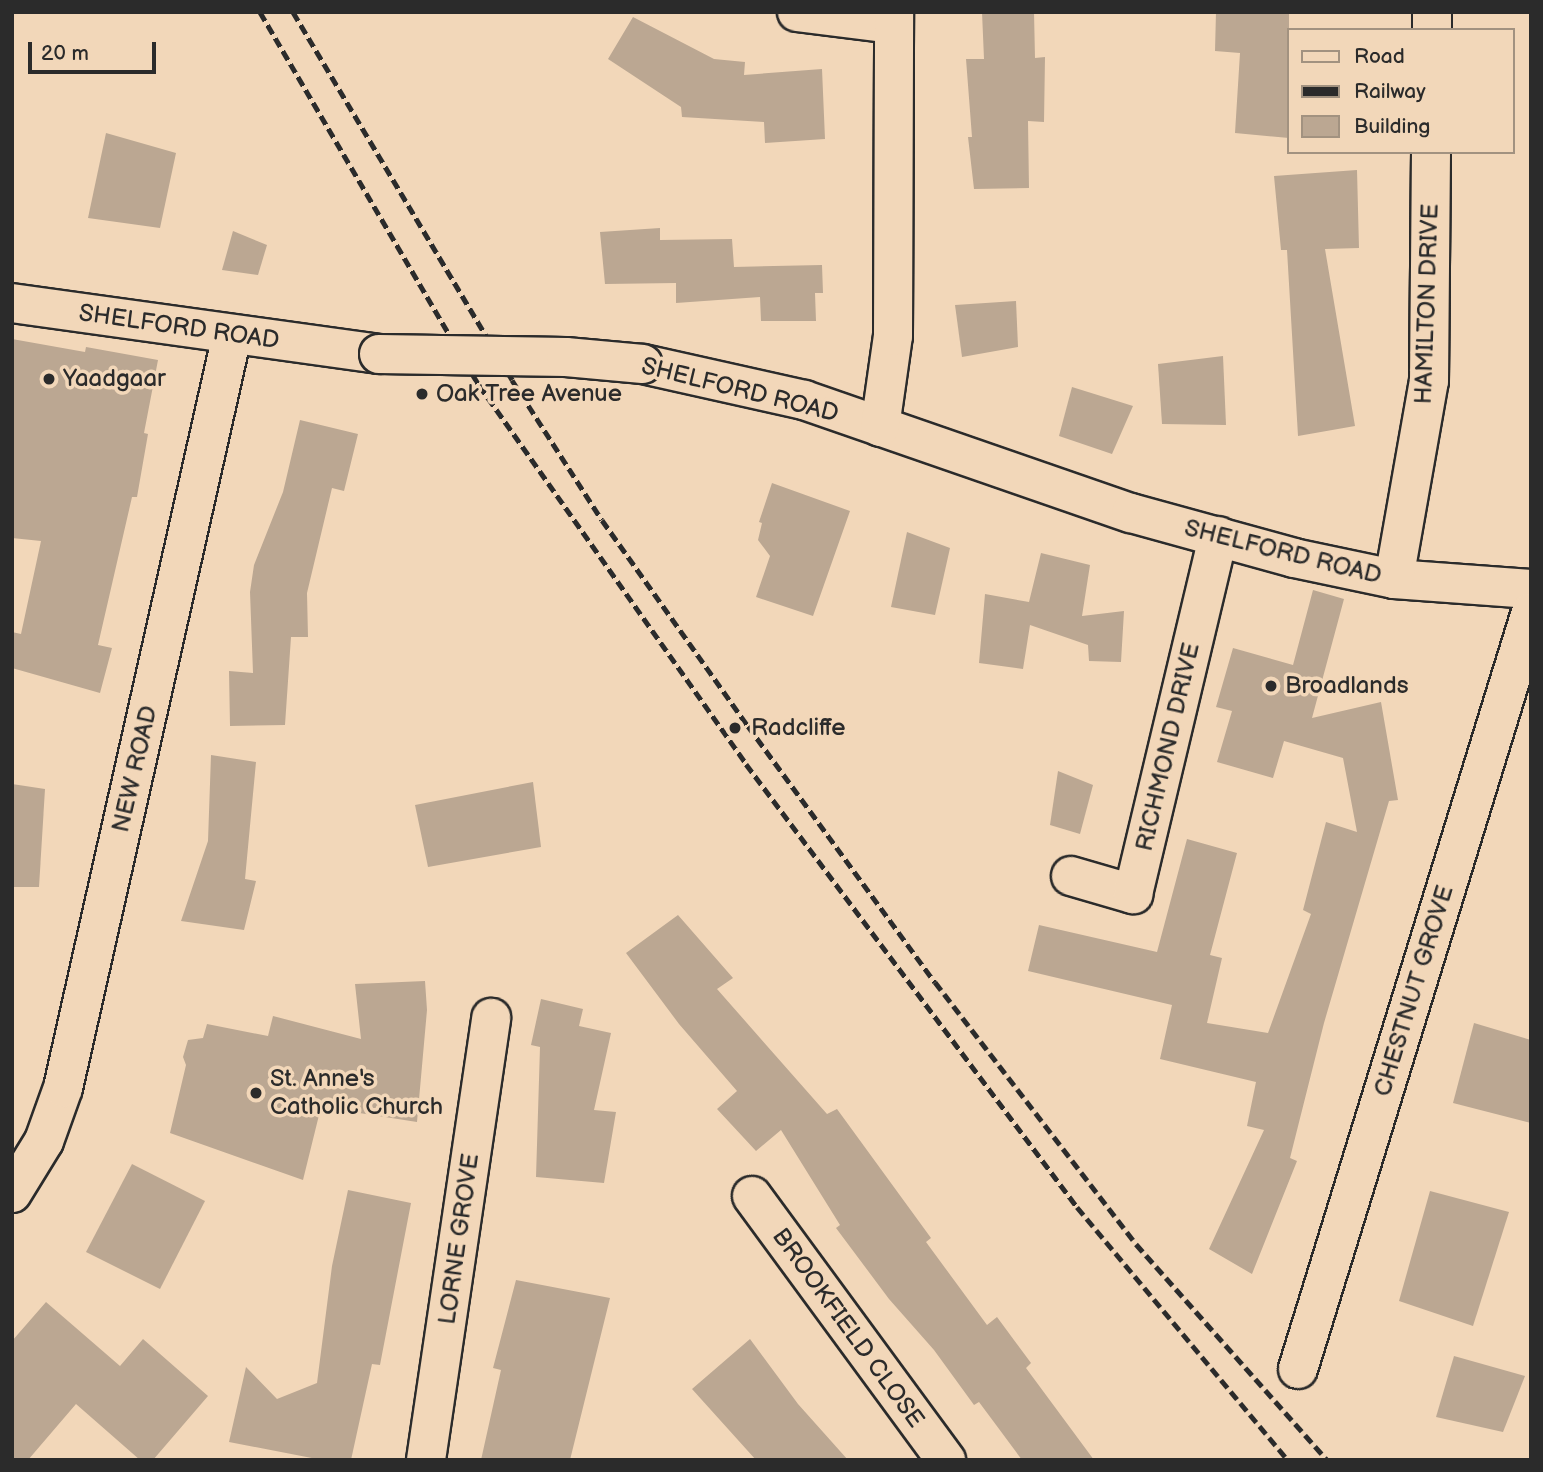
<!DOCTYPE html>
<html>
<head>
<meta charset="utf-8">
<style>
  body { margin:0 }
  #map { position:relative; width:1543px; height:1472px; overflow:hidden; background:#f2d7b9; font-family:"Balsamiq Sans",sans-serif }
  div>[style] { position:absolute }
  .building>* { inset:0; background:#bba792 }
  .roads { filter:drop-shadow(2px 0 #2b2b2b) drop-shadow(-2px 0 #2b2b2b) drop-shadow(0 2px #2b2b2b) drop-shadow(0 -2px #2b2b2b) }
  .minor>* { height:38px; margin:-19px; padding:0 19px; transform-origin:19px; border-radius:19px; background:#f2d7b9 }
  .rail>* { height:5px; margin-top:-2.5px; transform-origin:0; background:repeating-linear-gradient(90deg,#2b2b2b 0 10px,transparent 0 15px) }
  .bridges { filter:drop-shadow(2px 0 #2b2b2b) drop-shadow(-2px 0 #2b2b2b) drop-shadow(0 2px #2b2b2b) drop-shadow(0 -2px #2b2b2b) }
  .minor-bridge>* { height:38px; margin:-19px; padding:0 19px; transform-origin:19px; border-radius:19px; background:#f2d7b9 }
  .dots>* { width:19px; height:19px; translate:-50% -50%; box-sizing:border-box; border:4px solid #f2d7b9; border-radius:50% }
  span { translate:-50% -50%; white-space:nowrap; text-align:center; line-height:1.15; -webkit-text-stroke:7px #f2d7b9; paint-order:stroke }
  .street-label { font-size:24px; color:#2b2b2b }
  .poi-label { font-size:24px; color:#2b2b2b }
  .left { translate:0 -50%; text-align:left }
  .frame { position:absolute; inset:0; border:14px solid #2b2b2b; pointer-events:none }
  .legend { position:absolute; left:1287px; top:28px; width:228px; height:126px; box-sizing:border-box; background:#f2d7b9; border:2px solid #a29280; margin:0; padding:9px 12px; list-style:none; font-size:21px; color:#2b2b2b }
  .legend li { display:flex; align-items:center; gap:14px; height:35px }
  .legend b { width:35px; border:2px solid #a29280 }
  .scale { position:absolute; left:28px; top:42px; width:128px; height:32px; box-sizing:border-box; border:4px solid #2b2b2b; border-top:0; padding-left:9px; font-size:21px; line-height:24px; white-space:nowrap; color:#2b2b2b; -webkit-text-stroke:5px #f2d7b9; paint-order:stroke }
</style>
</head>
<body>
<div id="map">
  <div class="building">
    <i style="clip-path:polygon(982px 12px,1034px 12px,1035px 58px,1045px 57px,1044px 122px,1028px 121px,1029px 188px,974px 189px,968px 137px,972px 137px,966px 59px,984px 59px)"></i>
    <i style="clip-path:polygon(1216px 12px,1289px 12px,1289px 138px,1235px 133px,1240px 53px,1215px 51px)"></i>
    <i style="clip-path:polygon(633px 17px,714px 59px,745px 62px,744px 75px,822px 69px,825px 139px,765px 143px,764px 122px,682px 117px,681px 107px,608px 59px)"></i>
    <i style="clip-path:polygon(106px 133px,176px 153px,160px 228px,88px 218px)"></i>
    <i style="clip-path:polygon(1357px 170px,1359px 248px,1325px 249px,1355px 426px,1298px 436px,1287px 250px,1281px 250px,1274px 176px)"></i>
    <i style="clip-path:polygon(660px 228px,660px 240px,732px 239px,734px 267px,822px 265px,823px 293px,815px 293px,816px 321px,761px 321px,760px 297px,676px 303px,676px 283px,605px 284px,600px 232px)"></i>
    <i style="clip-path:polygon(233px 231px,267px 245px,258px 275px,222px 270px)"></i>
    <i style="clip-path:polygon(1016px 301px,1018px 347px,962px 357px,955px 305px)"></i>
    <i style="clip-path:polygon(12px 339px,85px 352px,86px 347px,158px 360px,144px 433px,148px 434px,137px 497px,132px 497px,98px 645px,112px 648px,100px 693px,12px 668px,12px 632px,21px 634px,41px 541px,12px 538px)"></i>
    <i style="clip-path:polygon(1223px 356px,1226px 425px,1162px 424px,1158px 364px)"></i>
    <i style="clip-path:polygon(1072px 387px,1133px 406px,1112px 454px,1059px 436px)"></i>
    <i style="clip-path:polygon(300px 420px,358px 434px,344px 491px,332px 488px,307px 593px,308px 637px,291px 637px,285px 725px,230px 726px,229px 671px,253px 673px,250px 592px,254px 565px,283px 492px)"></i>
    <i style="clip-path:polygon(772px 483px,850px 511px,813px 616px,756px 597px,770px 556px,758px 540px,762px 523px,759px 522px)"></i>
    <i style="clip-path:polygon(907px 532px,950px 548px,935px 615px,891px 607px)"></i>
    <i style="clip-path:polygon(1041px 553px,1090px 565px,1082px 616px,1124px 611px,1121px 662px,1089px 661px,1088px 645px,1030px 625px,1023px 669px,979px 663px,985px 594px,1029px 602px)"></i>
    <i style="clip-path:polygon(1313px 590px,1344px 599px,1312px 718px,1381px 702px,1398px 800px,1389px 801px,1324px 1023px,1290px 1158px,1297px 1161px,1252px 1274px,1209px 1249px,1264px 1130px,1247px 1126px,1256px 1082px,1160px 1059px,1172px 1005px,1028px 971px,1039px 925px,1157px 952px,1187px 839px,1237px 853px,1210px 955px,1222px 958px,1207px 1023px,1268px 1033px,1311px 914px,1303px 910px,1326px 822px,1357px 832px,1343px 758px,1284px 741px,1273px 778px,1217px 762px,1232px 711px,1216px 707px,1233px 648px,1293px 665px)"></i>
    <i style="clip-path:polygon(211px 755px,256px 762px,245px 879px,256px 881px,244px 930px,181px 921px,208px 841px)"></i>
    <i style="clip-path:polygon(1058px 771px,1093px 785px,1080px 834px,1050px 825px)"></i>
    <i style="clip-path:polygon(533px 782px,541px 847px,428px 867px,415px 805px)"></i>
    <i style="clip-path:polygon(12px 784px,45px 789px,39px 887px,12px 887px)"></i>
    <i style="clip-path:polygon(678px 915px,733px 978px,717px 989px,827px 1114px,837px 1109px,931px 1238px,926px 1242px,987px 1325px,997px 1317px,1031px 1363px,1026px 1368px,1094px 1460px,1022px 1460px,979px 1402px,974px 1405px,934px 1350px,889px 1299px,836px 1228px,840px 1225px,781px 1130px,756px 1151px,717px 1109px,737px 1091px,679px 1024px,626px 953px)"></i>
    <i style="clip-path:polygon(425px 981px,427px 1010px,417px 1122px,321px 1107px,303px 1180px,170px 1133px,186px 1065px,183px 1057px,188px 1040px,203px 1038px,207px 1024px,268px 1036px,273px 1016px,361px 1039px,355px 984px)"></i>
    <i style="clip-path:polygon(541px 999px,583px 1009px,579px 1026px,611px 1033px,594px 1110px,616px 1112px,604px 1183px,536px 1177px,540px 1047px,531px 1045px)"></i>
    <i style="clip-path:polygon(1474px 1023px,1531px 1040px,1531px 1123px,1453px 1103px)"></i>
    <i style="clip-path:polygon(132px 1164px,205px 1201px,160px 1289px,86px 1252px)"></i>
    <i style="clip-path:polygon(348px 1190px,411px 1203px,380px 1365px,372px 1364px,351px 1460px,322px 1460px,229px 1442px,246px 1367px,277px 1399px,317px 1383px,332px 1266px)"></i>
    <i style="clip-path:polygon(1430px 1191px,1509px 1212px,1473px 1326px,1399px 1301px)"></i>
    <i style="clip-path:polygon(516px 1280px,610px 1298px,570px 1460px,481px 1460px,501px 1370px,493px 1368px)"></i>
    <i style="clip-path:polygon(46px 1302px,120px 1366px,143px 1339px,208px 1396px,153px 1460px,140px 1460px,76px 1404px,28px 1460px,12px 1460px,12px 1341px)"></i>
    <i style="clip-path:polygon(750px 1339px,798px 1404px,848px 1460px,756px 1460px,692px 1389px)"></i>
    <i style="clip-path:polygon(1454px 1356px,1525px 1376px,1503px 1432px,1436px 1417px)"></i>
  </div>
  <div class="roads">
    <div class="minor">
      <i style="left:797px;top:12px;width:97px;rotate:7.1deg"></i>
      <i style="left:1432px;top:30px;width:18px;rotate:-90deg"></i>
      <i style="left:12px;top:303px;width:371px;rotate:7.9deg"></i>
      <i style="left:643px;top:364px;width:165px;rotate:12.6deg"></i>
      <i style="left:804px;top:400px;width:346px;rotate:19.1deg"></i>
      <i style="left:1131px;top:513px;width:169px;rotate:15.4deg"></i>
      <i style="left:1294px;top:558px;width:102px;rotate:11.9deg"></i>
      <i style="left:1394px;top:579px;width:137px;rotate:4.2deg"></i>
      <i style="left:880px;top:427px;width:92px;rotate:-81.9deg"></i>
      <i style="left:893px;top:336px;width:324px;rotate:-89.8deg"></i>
      <i style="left:1394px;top:579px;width:201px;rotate:-80deg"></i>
      <i style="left:1429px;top:381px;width:229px;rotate:-89.5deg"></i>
      <i style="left:1071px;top:876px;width:65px;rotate:16.2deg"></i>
      <i style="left:1133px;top:894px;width:368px;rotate:-76.6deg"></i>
      <i style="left:12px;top:1193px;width:61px;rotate:-58.4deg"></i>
      <i style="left:44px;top:1141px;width:56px;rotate:-70.3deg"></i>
      <i style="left:63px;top:1088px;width:772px;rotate:-77.35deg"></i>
      <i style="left:752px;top:1196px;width:328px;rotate:53.7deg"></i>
      <i style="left:1298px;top:1369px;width:792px;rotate:-72.89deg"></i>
      <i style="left:426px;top:1460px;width:447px;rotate:-81.6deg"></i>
    </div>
  </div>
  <div class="rail">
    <i style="left:260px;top:12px;width:433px;rotate:59.6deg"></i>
    <i style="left:479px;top:385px;width:464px;rotate:54.8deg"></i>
    <i style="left:746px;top:764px;width:553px;rotate:53.23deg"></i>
    <i style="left:1077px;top:1207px;width:329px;rotate:50.2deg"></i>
    <i style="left:293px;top:12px;width:428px;rotate:59.2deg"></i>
    <i style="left:512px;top:380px;width:166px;rotate:57.3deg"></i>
    <i style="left:602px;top:520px;width:252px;rotate:54.7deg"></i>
    <i style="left:748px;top:726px;width:317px;rotate:53.9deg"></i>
    <i style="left:935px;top:982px;width:330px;rotate:52.5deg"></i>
    <i style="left:1136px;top:1244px;width:288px;rotate:48.5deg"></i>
  </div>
  <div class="bridges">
    <div class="minor-bridge">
      <i style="left:379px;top:354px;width:187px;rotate:0.9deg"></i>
      <i style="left:566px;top:357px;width:77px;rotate:5.2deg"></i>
    </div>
  </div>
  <div class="dots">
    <i style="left:49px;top:379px;background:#2b2b2b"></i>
    <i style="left:422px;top:394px;background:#2b2b2b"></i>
    <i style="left:1271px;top:686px;background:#2b2b2b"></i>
    <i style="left:735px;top:728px;background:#2b2b2b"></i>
    <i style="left:256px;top:1093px;background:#2b2b2b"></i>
  </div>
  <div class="street-label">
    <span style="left:1427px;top:304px;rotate:-88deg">HAMILTON DRIVE</span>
    <span style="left:179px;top:327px;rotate:8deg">SHELFORD ROAD</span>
    <span style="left:740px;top:390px;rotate:14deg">SHELFORD ROAD</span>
    <span style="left:1283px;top:552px;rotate:14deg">SHELFORD ROAD</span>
    <span style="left:1168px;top:747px;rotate:-77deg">RICHMOND DRIVE</span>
    <span style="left:135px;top:769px;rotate:-77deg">NEW ROAD</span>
    <span style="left:1414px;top:991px;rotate:-73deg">CHESTNUT GROVE</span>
    <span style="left:459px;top:1239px;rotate:-82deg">LORNE GROVE</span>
    <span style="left:848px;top:1328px;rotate:54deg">BROOKFIELD CLOSE</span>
  </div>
  <div class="poi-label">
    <span class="left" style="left:63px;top:379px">Yaadgaar</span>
    <span class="left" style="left:436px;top:394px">Oak Tree Avenue</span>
    <span class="left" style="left:1285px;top:686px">Broadlands</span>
    <span class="left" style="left:751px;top:728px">Radcliffe</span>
    <span class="left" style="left:270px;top:1093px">St. Anne's<br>Catholic Church</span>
  </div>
  <div class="frame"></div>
  <ul class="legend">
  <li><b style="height:9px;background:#f2d7b9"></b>Road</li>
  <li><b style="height:9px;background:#2b2b2b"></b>Railway</li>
  <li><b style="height:19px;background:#bba792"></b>Building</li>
  </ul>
  <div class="scale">20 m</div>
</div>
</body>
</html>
